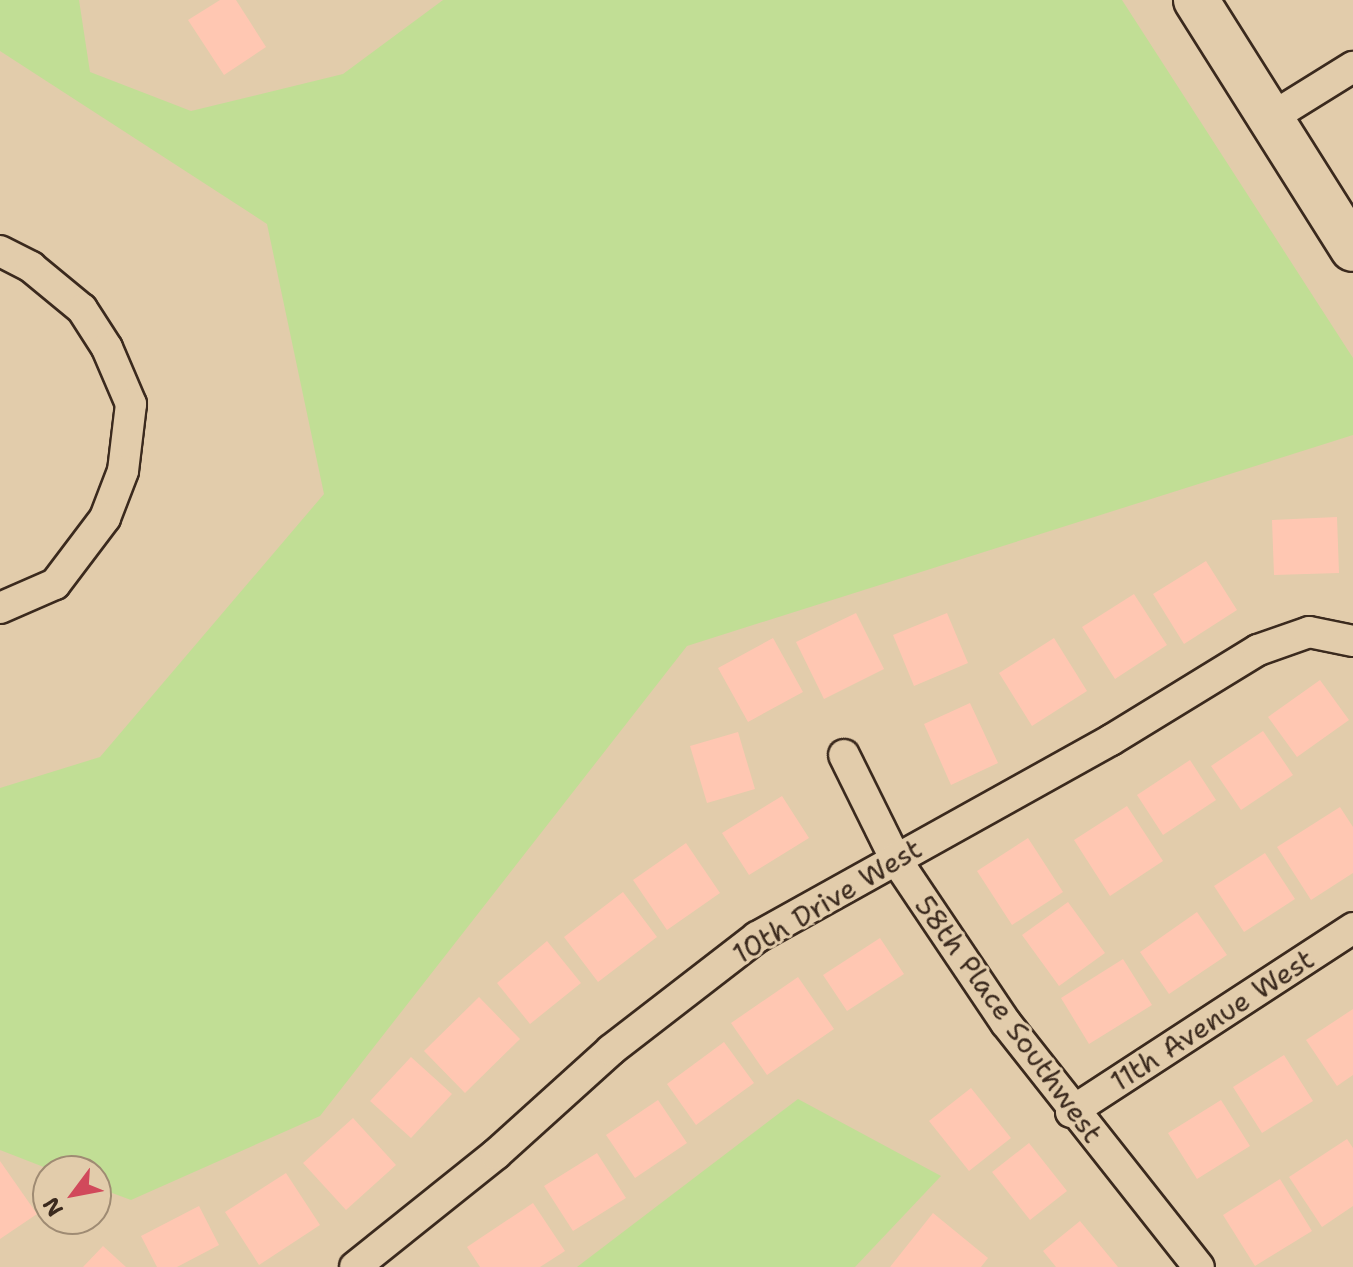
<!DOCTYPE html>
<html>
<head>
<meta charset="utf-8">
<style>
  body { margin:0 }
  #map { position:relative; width:1353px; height:1267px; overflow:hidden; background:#e2ccab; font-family:"Shantell Sans",sans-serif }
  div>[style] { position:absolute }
  .green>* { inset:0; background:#c1de95 }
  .building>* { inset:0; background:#ffc7b2 }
  .roads { filter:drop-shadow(2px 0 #3b2a1e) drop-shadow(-2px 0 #3b2a1e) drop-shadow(0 2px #3b2a1e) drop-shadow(0 -2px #3b2a1e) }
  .street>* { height:30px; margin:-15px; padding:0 15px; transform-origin:15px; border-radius:15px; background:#e2ccab }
  .secondary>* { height:44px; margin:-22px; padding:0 22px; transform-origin:22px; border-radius:22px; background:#e2ccab }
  span { translate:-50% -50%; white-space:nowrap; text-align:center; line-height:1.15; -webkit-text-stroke:6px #e2ccab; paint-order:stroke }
  .street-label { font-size:28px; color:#3b2a1e }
  .north { position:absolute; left:32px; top:1155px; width:80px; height:80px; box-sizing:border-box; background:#e2ccab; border:2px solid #9f8b73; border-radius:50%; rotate:238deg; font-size:22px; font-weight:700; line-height:32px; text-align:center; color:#3b2a1e }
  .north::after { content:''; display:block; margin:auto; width:28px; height:36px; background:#d1495b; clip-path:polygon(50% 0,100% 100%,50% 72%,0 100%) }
</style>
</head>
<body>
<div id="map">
  <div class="green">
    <i style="clip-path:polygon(0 0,79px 0,90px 72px,191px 111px,343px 74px,443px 0,1122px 0,1353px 358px,1353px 435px,687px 646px,320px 1116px,131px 1200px,96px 1187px,96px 1171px,54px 1171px,0 1150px,0 788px,100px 757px,324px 494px,267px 224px,0 51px)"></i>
    <i style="clip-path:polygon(798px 1099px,941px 1176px,855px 1267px,577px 1267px)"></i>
  </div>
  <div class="building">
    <i style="clip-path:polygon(220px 0,236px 0,266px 47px,224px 75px,188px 20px)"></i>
    <i style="clip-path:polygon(1337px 517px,1339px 573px,1274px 575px,1272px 520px)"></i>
    <i style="clip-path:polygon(1206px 561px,1237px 610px,1184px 644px,1153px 594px)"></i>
    <i style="clip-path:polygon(1134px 594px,1167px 645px,1115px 679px,1082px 627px)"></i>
    <i style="clip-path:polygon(856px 613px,884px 669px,824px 699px,796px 642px)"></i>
    <i style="clip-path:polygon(947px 613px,968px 663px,914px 686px,893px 635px)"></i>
    <i style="clip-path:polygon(773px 638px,803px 692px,748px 722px,718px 668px)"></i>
    <i style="clip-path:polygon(1054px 638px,1087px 691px,1032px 726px,999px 673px)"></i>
    <i style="clip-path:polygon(1320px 680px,1349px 720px,1297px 757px,1268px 717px)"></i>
    <i style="clip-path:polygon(970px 703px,998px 763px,951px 785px,924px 724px)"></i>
    <i style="clip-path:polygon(1263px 731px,1293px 775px,1241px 810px,1211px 766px)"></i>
    <i style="clip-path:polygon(738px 732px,755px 789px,707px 803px,690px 746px)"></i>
    <i style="clip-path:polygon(1190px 760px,1216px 800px,1163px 835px,1137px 795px)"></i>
    <i style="clip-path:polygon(782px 796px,809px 838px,749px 875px,722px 833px)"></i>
    <i style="clip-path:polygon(1127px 806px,1163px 861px,1110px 896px,1074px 840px)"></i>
    <i style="clip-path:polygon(1340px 807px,1353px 827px,1353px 873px,1311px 900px,1277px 847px)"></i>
    <i style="clip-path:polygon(1028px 838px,1063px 892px,1012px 925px,977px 871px)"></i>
    <i style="clip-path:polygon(686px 843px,720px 893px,667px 930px,633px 880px)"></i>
    <i style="clip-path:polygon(1265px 853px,1295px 899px,1244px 932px,1214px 886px)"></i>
    <i style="clip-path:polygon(623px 892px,657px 937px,598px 982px,564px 937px)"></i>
    <i style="clip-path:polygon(1068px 902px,1105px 953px,1059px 986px,1022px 935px)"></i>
    <i style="clip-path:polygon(1197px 912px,1227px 955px,1169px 994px,1140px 952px)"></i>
    <i style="clip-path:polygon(880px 938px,904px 974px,847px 1011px,823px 975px)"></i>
    <i style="clip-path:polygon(547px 941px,581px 983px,530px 1024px,497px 983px)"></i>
    <i style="clip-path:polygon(1123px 959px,1152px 1005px,1089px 1044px,1061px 998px)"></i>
    <i style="clip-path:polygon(798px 977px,834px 1029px,767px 1075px,731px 1023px)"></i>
    <i style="clip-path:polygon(479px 997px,520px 1039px,465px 1093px,424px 1051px)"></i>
    <i style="clip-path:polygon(1353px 1009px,1353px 1075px,1337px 1086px,1306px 1040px)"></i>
    <i style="clip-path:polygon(724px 1042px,754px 1083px,696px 1125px,667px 1084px)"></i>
    <i style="clip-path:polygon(1284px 1055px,1313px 1101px,1262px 1133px,1233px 1087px)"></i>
    <i style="clip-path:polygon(411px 1057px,452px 1094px,411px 1138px,370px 1101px)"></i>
    <i style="clip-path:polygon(971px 1088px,1011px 1138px,969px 1171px,929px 1121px)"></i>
    <i style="clip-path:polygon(658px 1100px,687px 1143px,635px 1178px,606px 1135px)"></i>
    <i style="clip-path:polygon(1221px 1100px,1250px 1146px,1197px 1179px,1168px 1133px)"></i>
    <i style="clip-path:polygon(353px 1118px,396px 1165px,346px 1210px,303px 1163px)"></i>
    <i style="clip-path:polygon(1347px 1139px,1353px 1148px,1353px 1206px,1322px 1227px,1289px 1177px)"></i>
    <i style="clip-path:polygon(1029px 1143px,1067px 1191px,1030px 1220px,992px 1172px)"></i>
    <i style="clip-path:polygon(597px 1153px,626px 1198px,573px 1231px,544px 1186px)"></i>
    <i style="clip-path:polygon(0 1161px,37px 1214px,0 1239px)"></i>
    <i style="clip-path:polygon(286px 1173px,320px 1225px,259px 1265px,225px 1212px)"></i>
    <i style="clip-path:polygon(1280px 1179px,1312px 1231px,1255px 1266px,1223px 1215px)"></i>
    <i style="clip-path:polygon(533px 1203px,565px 1251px,540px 1267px,480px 1267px,467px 1247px)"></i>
    <i style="clip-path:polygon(199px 1206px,219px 1245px,177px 1267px,157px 1267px,141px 1236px)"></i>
    <i style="clip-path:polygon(933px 1213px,988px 1258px,981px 1267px,890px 1267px)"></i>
    <i style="clip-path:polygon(1080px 1221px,1118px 1267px,1056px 1267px,1043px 1251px)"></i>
    <i style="clip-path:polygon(103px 1246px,126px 1267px,83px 1267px)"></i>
  </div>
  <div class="roads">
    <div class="street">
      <i style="left:1269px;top:119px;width:99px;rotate:-31.8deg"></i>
      <i style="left:0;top:251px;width:35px;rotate:27deg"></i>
      <i style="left:31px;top:267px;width:66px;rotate:39.5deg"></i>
      <i style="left:82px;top:309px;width:46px;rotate:57.3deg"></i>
      <i style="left:107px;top:348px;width:61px;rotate:66.8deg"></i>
      <i style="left:131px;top:404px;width:67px;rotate:96.8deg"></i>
      <i style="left:123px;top:471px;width:50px;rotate:111deg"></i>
      <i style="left:105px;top:518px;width:83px;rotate:127.1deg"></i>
      <i style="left:55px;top:584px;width:60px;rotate:156.4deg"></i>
      <i style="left:844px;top:755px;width:115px;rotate:63.7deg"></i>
      <i style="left:895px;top:858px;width:199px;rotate:56.1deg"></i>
      <i style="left:1006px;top:1023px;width:311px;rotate:51.7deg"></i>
      <i style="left:1071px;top:1112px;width:337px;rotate:-33.1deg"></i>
      <i style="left:355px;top:1267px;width:181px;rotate:-38.7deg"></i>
      <i style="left:496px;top:1154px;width:155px;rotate:-42.1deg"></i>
      <i style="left:611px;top:1050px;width:185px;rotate:-37.7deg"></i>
      <i style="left:757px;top:937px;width:405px;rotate:-29.1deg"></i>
      <i style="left:1111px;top:740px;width:172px;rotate:-31.5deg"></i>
      <i style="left:1258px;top:650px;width:54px;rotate:-19.4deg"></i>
      <i style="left:1309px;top:632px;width:45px;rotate:11.6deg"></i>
    </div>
    <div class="secondary">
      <i style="left:1196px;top:0;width:294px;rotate:57.8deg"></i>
    </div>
  </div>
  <div class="street-label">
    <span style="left:827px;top:901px;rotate:-31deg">10th Drive West</span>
    <span style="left:1009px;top:1019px;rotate:54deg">58th Place Southwest</span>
    <span style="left:1212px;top:1020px;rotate:-33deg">11th Avenue West</span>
  </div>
  <div class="north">N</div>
</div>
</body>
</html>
